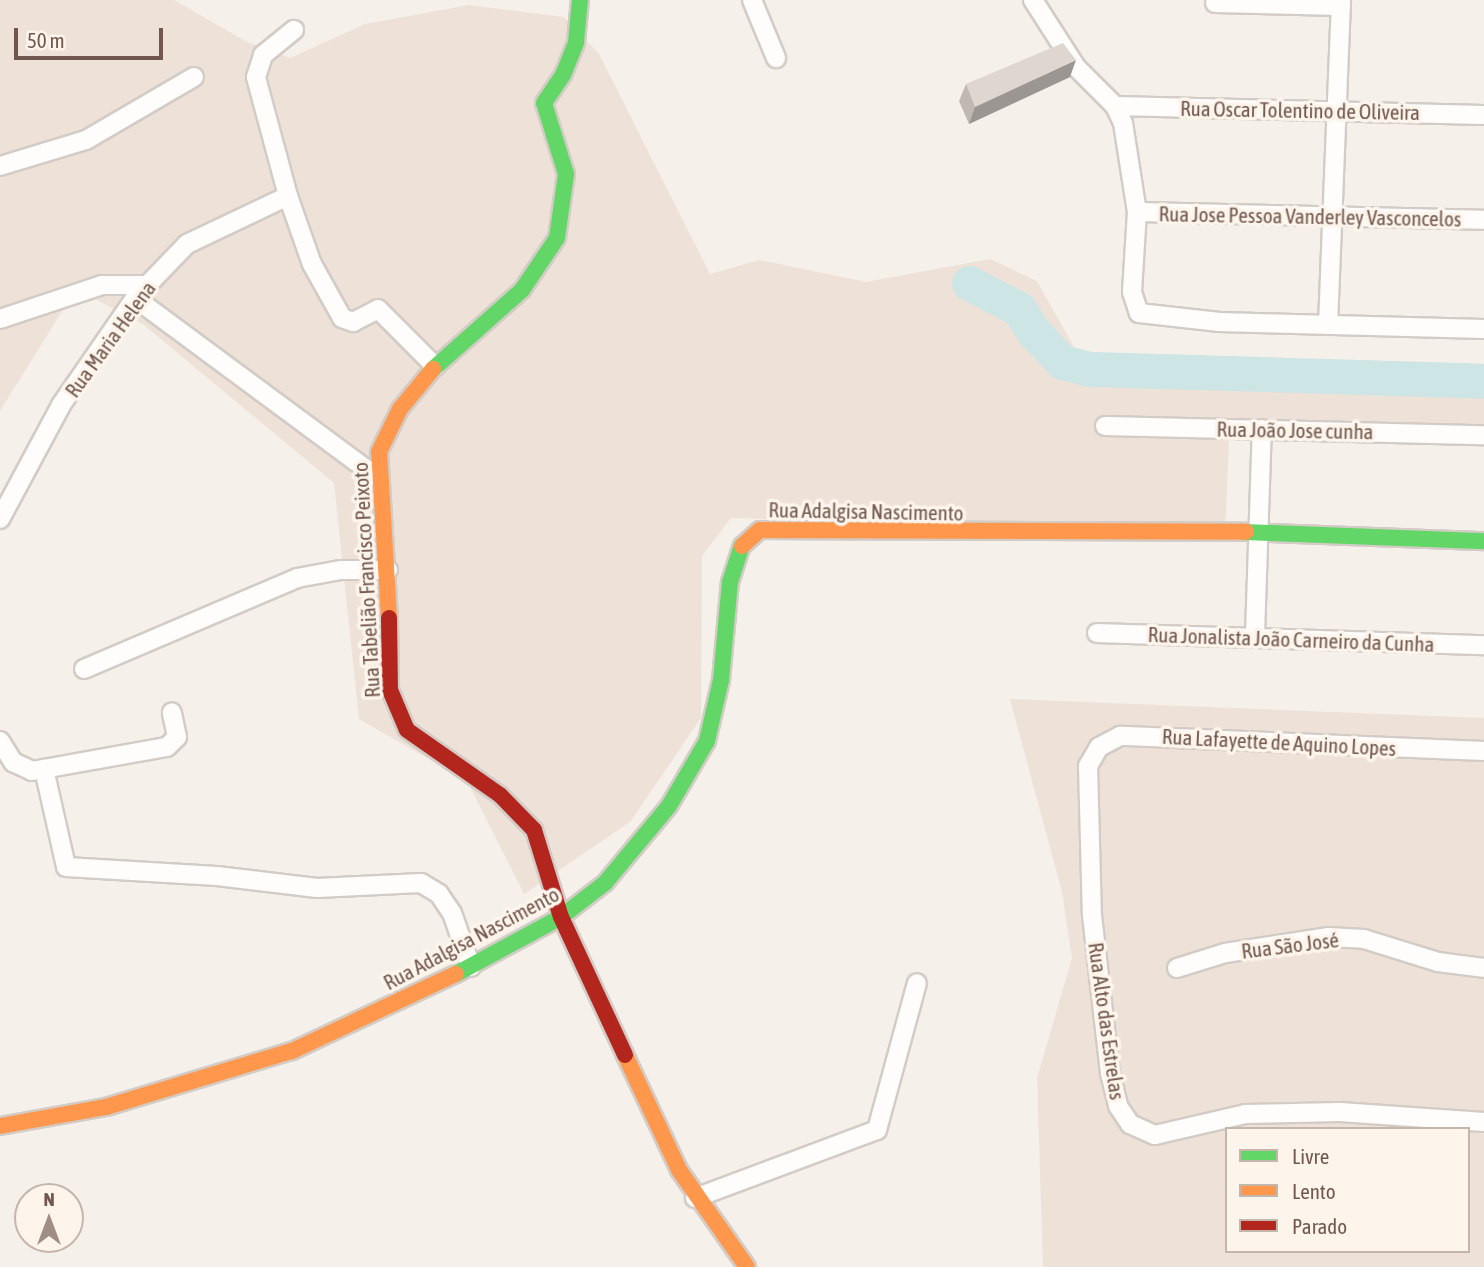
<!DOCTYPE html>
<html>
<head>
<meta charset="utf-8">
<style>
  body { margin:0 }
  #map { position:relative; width:1484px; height:1267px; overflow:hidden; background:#f6f0ea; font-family:"Asap Condensed",sans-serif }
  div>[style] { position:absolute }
  .residential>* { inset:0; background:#eee2d8 }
  .river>* { height:35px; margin:-17.5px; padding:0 17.5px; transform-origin:17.5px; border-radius:17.5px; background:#cde5e4 }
  .roads { filter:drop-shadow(2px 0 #d3ccc6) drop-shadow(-2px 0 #d3ccc6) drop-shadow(0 2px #d3ccc6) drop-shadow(0 -2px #d3ccc6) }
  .street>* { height:18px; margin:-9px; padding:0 9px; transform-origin:9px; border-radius:9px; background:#fefdfc }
  .fast>* { height:16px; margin:-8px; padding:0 8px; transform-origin:8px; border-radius:8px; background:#63d668 }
  .slow>* { height:16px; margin:-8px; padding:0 8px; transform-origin:8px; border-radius:8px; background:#ff974d }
  .jam>* { height:16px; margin:-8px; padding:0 8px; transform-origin:8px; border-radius:8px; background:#b3261e }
  .wall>* { inset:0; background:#c0b8b3 }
  .shaded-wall>* { inset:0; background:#9c9692 }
  .building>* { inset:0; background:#dfd6d0 }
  span { translate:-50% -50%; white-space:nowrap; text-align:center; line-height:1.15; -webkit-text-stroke:7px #fdf5ec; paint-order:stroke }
  .street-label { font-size:21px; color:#71574d }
  .legend { position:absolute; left:1225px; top:1127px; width:245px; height:126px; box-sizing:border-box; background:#fdf5ec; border:2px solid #c5b6ac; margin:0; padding:9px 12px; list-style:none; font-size:21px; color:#71574d }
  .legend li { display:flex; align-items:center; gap:14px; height:35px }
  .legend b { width:35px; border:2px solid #c5b6ac }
  .north { position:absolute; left:14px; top:1183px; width:70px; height:70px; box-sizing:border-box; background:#fdf5ec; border:2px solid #c5b6ac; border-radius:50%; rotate:0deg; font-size:19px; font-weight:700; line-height:28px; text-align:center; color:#71574d }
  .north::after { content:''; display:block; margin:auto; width:24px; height:32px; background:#a08d84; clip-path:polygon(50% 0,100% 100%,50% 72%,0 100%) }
  .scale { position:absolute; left:14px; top:28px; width:149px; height:32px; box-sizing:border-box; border:4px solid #71574d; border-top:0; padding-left:9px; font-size:21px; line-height:24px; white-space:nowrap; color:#71574d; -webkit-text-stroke:5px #fdf5ec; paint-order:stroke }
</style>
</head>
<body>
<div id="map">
  <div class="residential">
    <i style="clip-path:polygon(0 0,174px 0,247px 42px,290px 58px,365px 24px,469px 5px,564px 17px,599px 54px,710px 274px,759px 260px,866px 282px,990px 259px,1037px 281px,1080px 358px,1484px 374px,1484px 431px,1230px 418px,1225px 532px,731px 518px,702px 556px,701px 718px,630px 822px,524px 894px,467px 781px,359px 719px,334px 483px,144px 325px,76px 289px,0 411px)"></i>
    <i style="clip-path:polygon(evenodd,1010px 699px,1484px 718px,1484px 1267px,1043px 1267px,1037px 1078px,1072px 958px,1062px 892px,1010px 699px,1227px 1129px,1468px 1129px,1468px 1251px,1227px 1251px,1227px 1129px)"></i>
  </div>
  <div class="river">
    <i style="left:969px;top:283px;width:56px;rotate:27.5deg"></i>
    <i style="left:1019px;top:309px;width:26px;rotate:58deg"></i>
    <i style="left:1033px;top:331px;width:42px;rotate:46.9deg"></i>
    <i style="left:1062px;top:362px;width:30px;rotate:14deg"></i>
    <i style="left:1091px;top:369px;width:393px;rotate:1.7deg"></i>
  </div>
  <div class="roads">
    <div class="street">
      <i style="left:752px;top:0;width:63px;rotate:67.5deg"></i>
      <i style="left:1033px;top:0;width:80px;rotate:57.3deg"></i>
      <i style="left:1076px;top:67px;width:55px;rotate:45deg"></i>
      <i style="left:1115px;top:106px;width:19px;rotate:65deg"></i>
      <i style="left:1123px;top:123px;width:90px;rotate:81.1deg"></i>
      <i style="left:1137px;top:212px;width:80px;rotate:93.6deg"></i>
      <i style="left:1132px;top:292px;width:22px;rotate:72deg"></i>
      <i style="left:1139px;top:313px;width:81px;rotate:6.4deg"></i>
      <i style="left:1219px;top:322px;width:265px;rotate:1.5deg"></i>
      <i style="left:1215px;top:3px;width:126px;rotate:1.4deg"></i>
      <i style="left:1115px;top:106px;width:369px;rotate:1.4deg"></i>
      <i style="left:0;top:166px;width:90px;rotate:-16.8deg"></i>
      <i style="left:86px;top:140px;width:125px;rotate:-30.3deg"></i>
      <i style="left:288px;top:196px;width:72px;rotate:70.6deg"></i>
      <i style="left:312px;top:264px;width:62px;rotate:60.9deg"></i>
      <i style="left:342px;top:318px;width:12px;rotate:20deg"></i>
      <i style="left:353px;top:322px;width:28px;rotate:-27deg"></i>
      <i style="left:378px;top:309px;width:81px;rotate:45deg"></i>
      <i style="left:1137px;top:212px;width:347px;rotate:1.3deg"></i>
      <i style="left:135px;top:298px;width:301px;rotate:36.5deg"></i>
      <i style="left:0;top:319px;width:108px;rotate:-18.4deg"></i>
      <i style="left:102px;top:285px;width:45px"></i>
      <i style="left:1328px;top:325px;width:325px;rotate:-87.7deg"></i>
      <i style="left:1105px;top:426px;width:379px;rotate:1.4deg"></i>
      <i style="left:0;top:519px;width:129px;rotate:-61.8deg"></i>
      <i style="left:61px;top:405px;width:130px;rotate:-55.3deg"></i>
      <i style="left:135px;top:298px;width:75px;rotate:-46.1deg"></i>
      <i style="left:187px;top:244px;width:112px;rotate:-25.4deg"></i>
      <i style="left:288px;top:196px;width:123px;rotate:-105.1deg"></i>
      <i style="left:256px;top:77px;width:23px;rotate:-72deg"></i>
      <i style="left:263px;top:55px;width:40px;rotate:-39deg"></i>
      <i style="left:1097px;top:633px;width:387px;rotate:1.8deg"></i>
      <i style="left:1255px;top:635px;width:206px;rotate:-88.1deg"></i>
      <i style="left:84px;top:669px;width:232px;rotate:-23.1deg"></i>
      <i style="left:297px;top:578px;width:45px;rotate:-10.3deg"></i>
      <i style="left:341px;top:570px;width:47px"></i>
      <i style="left:0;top:741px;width:25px;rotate:58deg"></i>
      <i style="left:13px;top:762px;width:21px;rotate:25deg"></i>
      <i style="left:32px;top:771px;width:137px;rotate:-10.1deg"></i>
      <i style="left:167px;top:747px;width:14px;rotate:-45deg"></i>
      <i style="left:177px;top:737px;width:25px;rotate:-102deg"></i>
      <i style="left:1484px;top:751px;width:364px;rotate:-177.6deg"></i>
      <i style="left:1120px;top:736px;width:24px;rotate:152deg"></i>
      <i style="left:1099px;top:747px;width:22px;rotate:120deg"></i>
      <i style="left:1088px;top:766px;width:149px;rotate:88.5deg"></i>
      <i style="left:1092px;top:915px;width:159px;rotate:83.5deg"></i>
      <i style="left:1110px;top:1073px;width:34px;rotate:76deg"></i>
      <i style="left:1118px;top:1106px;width:22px;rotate:56deg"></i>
      <i style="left:1130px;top:1124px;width:27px;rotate:24deg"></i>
      <i style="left:1155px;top:1135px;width:93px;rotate:-13deg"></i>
      <i style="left:1246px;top:1114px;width:94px;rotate:-1.2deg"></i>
      <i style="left:1340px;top:1112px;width:144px;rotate:4deg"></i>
      <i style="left:44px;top:769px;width:100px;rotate:77.3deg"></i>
      <i style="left:66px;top:867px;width:151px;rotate:3.4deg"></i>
      <i style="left:217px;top:876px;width:101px;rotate:6.8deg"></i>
      <i style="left:317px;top:888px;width:104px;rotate:-2.8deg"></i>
      <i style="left:421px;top:883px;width:21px;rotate:31deg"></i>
      <i style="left:439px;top:894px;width:23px;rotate:56deg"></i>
      <i style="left:452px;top:913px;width:57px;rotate:70.6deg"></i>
      <i style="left:1177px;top:968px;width:50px;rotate:-17.4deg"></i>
      <i style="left:1225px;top:953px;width:104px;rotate:-8.8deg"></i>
      <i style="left:1328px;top:937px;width:36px;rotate:3deg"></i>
      <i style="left:1364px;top:939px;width:77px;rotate:17.3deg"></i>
      <i style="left:1438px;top:962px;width:46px;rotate:7.4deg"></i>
      <i style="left:695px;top:1198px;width:194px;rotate:-20.5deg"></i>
      <i style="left:877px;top:1130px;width:152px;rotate:-74.8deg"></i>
    </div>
    <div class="fast">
      <i style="left:433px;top:369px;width:119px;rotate:-41.6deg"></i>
      <i style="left:522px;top:290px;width:63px;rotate:-56.1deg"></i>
      <i style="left:557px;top:238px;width:65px;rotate:-82deg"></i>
      <i style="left:566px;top:174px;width:74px;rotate:-107.2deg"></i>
      <i style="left:544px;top:103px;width:34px;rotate:-56deg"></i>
      <i style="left:563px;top:75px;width:35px;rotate:-68deg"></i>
      <i style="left:576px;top:42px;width:42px;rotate:-84.6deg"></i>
      <i style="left:1246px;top:532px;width:238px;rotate:2.2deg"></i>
      <i style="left:456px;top:974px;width:119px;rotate:-28.5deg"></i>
      <i style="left:561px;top:917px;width:56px;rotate:-37.7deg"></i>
      <i style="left:605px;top:883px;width:100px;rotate:-50.3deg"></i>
      <i style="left:669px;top:806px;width:75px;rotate:-59.7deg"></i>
      <i style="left:707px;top:741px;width:63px;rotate:-77.1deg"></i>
      <i style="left:721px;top:680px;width:98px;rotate:-84.8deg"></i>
      <i style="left:730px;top:582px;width:38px;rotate:-72deg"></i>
    </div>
    <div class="slow">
      <i style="left:742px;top:546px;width:24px;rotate:-42deg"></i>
      <i style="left:760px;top:530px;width:486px;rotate:0.2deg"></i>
      <i style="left:389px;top:618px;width:166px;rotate:-93.4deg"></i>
      <i style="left:379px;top:452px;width:48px;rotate:-64deg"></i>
      <i style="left:400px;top:409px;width:52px;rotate:-50.5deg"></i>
      <i style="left:625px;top:1055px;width:127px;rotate:64.8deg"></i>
      <i style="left:679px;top:1170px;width:118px;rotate:55deg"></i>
      <i style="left:0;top:1126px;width:108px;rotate:-10.2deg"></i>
      <i style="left:106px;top:1107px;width:194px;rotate:-16.8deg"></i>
      <i style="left:292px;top:1051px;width:181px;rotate:-25.2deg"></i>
    </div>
    <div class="jam">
      <i style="left:389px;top:618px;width:72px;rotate:89.2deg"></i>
      <i style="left:390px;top:690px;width:43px;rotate:67deg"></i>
      <i style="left:407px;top:730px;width:113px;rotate:35deg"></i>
      <i style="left:500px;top:795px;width:49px;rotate:45.8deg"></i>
      <i style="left:534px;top:830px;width:91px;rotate:72.8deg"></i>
      <i style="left:561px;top:917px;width:152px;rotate:65.1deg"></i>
    </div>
  </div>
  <div class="wall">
    <i style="clip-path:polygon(1070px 77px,969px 124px,959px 101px,966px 84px)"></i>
  </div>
  <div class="shaded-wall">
    <i style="clip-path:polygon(1076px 60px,1070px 77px,969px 124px,975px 107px)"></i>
  </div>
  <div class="building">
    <i style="clip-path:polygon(1063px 43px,1076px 60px,975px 107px,966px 84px)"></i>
  </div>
  <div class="street-label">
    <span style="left:1300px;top:110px;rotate:1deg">Rua Oscar Tolentino de Oliveira</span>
    <span style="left:1310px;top:216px;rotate:1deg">Rua Jose Pessoa Vanderley Vasconcelos</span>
    <span style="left:110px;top:339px;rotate:-54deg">Rua Maria Helena</span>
    <span style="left:1295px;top:430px;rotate:1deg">Rua João Jose cunha</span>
    <span style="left:866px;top:511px;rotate:1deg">Rua Adalgisa Nascimento</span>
    <span style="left:366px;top:580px;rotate:-93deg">Rua Tabelião Francisco Peixoto</span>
    <span style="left:1291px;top:639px;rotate:2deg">Rua Jonalista João Carneiro da Cunha</span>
    <span style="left:1279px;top:742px;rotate:3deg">Rua Lafayette de Aquino Lopes</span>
    <span style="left:471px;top:938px;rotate:-28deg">Rua Adalgisa Nascimento</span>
    <span style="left:1290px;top:945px;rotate:-7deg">Rua São José</span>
    <span style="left:1107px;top:1021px;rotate:82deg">Rua Alto das Estrelas</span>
  </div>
  <ul class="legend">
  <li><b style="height:9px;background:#63d668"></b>Livre</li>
  <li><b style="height:9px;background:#ff974d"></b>Lento</li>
  <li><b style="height:9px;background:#b3261e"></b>Parado</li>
  </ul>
  <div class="north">N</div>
  <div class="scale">50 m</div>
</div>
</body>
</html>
